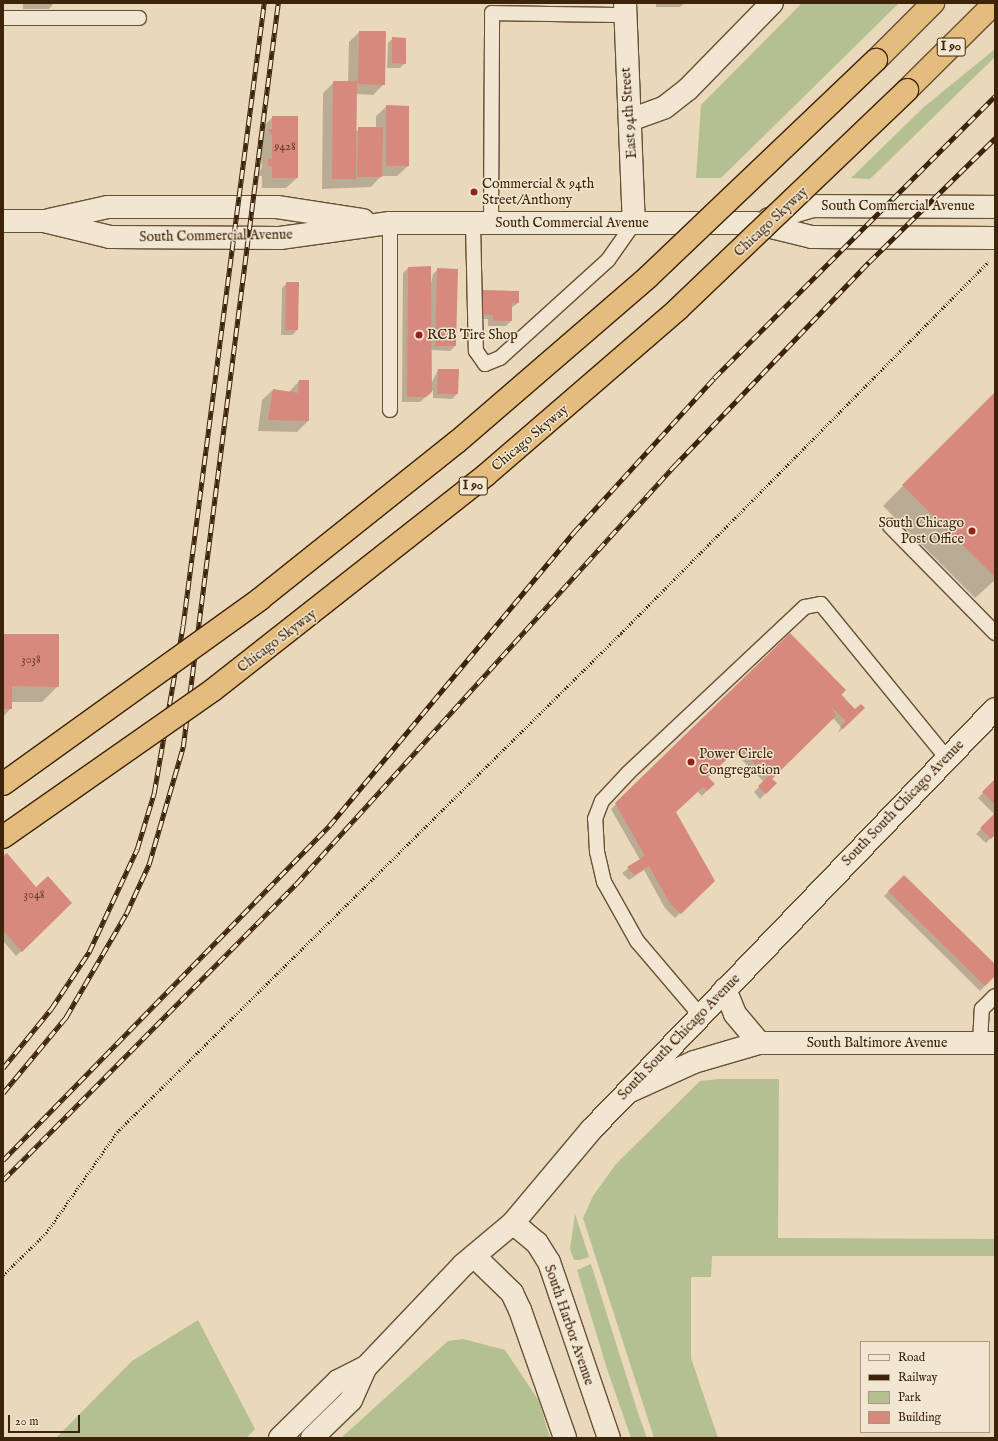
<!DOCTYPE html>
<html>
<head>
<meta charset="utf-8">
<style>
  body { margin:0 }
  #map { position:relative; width:998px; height:1441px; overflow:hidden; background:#e9d8ba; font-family:"IM FELL English",serif }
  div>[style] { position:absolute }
  .green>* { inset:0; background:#b4bf92 }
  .shadow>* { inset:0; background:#0003 }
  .building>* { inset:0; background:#d8897d }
  .path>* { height:2.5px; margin-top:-1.25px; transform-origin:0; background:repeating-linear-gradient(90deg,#3d2309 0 1px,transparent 0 3px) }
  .roads { filter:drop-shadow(1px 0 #685035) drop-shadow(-1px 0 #685035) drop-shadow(0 1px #685035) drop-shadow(0 -1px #685035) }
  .lane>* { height:14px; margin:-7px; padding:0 7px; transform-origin:7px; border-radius:7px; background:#f1e6d2 }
  .street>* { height:22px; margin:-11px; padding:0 11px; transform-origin:11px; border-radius:11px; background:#f1e6d2 }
  .secondary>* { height:22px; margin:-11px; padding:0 11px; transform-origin:11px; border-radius:11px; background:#f1e6d2 }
  .highway>* { height:22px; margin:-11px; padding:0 11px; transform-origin:11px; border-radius:11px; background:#e4bc7d }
  .rail>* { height:4.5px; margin-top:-2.25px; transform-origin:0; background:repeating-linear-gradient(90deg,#f1e6d2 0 9px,#3d2309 0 18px); box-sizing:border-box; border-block:1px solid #3d2309 }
  .bridges { filter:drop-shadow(1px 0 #3d2309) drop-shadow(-1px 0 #3d2309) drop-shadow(0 1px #3d2309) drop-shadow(0 -1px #3d2309) }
  .highway-bridge>* { height:22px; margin:-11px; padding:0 11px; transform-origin:11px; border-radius:11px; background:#e4bc7d }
  .dots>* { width:11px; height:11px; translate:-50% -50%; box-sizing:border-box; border:2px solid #f1e6d2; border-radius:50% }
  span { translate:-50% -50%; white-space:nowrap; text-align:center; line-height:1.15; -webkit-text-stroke:3px #f1e6d2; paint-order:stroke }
  .number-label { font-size:12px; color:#643c26 }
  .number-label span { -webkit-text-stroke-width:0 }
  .shield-label span { padding:1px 3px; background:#f1e6d2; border:1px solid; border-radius:3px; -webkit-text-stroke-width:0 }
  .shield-label { font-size:13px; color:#3d2309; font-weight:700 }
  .street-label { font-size:14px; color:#3d2309 }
  .poi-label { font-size:14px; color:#3d2309 }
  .left { translate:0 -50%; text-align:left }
  .right { translate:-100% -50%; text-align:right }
  .frame { position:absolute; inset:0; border:4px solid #3d2309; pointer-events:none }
  .legend { position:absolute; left:860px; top:1341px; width:130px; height:92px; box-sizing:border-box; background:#f1e6d2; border:1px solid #a99882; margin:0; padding:5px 7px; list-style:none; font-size:12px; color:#3d2309 }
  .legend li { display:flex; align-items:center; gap:8px; height:20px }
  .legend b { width:20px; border:1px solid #a99882 }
  .scale { position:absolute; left:8px; top:1415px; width:72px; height:18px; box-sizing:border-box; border:2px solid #3d2309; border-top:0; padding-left:5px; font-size:12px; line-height:14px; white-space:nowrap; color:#3d2309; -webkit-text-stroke:3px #f1e6d2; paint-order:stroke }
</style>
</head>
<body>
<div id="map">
  <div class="green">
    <i style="clip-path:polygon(802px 3px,899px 3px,721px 178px,696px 178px,701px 105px)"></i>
    <i style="clip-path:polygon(995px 49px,995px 57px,870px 179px,851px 178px,924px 107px)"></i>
    <i style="clip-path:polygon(719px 1079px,779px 1079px,778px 1238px,995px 1239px,995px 1256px,712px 1256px,711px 1277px,691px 1277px,691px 1358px,718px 1438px,654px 1438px,583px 1218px,593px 1196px,616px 1164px,700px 1081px)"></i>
    <i style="clip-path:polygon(575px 1214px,589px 1257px,580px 1260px,574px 1260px,570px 1249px)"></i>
    <i style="clip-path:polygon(591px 1264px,638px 1413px,647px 1438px,631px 1438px,608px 1372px,577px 1270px)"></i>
    <i style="clip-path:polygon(198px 1320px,255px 1429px,246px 1438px,56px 1438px,132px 1361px)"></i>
    <i style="clip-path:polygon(463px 1339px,505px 1350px,539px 1401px,550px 1438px,341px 1438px,448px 1341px)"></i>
  </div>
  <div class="shadow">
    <i style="clip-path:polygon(23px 3px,54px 3px,49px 9px,23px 9px)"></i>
    <i style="clip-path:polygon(656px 3px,685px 3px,680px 7px,656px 7px)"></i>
    <i style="clip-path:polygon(359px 32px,384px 84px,373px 95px,356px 94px,356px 131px,376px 128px,376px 116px,387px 106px,408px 166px,397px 176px,381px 176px,371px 187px,322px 189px,323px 93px,334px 82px,348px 82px,349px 42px)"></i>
    <i style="clip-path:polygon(393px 38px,405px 63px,400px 68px,387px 68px,388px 43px)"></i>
    <i style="clip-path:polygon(273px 117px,297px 178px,286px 188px,262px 188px,262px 176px,258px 176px,262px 166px,258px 140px,262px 127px)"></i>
    <i style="clip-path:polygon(408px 268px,430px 288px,433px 274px,438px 269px,455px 346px,450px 351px,431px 350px,431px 384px,438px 370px,457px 394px,452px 399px,433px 398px,433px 390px,420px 402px,402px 402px,403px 273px)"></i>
    <i style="clip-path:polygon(287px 283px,298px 283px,297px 330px,292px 335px,281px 335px,282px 288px)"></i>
    <i style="clip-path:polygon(476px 296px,518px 303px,511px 308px,511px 321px,506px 326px,488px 326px,488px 319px,476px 319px)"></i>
    <i style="clip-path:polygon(299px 381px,308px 381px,308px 421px,297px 432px,258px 431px,262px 400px,273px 390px,289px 392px)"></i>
    <i style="clip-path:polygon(995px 393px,995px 580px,975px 598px,883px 506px)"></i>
    <i style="clip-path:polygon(790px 634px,855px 710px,863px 708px,837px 734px,841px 727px,833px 718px,771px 779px,776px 783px,760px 799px,754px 792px,764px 782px,734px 752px,707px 777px,713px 784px,702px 796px,697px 791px,675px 812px,714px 881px,675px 918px,665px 908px,644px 870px,629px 880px,622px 873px,640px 860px,611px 809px)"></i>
    <i style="clip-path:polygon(3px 635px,58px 686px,42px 702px,11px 702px,11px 708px,3px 717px)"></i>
    <i style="clip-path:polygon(995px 781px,995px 833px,986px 843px,976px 834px,995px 815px,978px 798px)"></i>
    <i style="clip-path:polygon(3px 857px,36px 888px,71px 903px,16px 956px,3px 941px)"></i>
    <i style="clip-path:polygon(904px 876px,995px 965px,995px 975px,980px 991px,884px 896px)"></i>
  </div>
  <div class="building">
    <i style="clip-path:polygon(359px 31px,386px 31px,385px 85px,357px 84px,356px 179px,332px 179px,333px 81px,358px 81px)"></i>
    <i style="clip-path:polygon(392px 37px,406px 38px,406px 64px,392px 63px)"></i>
    <i style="clip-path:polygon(386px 105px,409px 106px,409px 166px,386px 166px)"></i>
    <i style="clip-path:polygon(272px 116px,298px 116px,298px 178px,272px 178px,272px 166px,268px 166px,268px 158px,272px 159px,272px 136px,268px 129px,272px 129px)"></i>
    <i style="clip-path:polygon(358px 127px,383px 127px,382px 177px,357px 177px)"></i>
    <i style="clip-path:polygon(431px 266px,432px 392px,426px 397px,407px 397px,408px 267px)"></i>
    <i style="clip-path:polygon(437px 268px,458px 269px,456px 346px,435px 346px)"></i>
    <i style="clip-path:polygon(286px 282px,299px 282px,298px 330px,285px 330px)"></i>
    <i style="clip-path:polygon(481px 290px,519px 291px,519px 303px,512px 303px,512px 321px,493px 321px,493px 315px,480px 314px)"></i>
    <i style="clip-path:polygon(438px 369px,459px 369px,458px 394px,437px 394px)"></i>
    <i style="clip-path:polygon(299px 380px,309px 380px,309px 421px,268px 420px,273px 389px,298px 393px)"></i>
    <i style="clip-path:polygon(995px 392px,995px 577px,902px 485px)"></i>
    <i style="clip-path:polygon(790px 633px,846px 690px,841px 695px,855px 709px,861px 704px,865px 708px,843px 729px,840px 727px,846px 721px,831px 707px,836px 716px,772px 779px,777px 783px,766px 794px,758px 786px,768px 777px,739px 748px,708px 777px,715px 784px,707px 791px,703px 787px,676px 812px,715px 881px,681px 914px,670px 903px,649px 866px,634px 875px,627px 867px,645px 856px,615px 803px)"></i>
    <i style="clip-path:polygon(3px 634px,59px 634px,59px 687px,12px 686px,12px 709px,3px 709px)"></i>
    <i style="clip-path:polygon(995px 779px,995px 805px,982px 792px)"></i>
    <i style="clip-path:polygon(995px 813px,995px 835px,991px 839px,980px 828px)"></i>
    <i style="clip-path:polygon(7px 853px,36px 887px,48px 876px,72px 903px,22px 952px,3px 930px,3px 856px)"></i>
    <i style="clip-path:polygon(904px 875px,995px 964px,995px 976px,985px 986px,888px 891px)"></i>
  </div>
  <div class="path">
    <i style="left:3px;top:1275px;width:60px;rotate:-44.3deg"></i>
    <i style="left:46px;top:1233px;width:123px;rotate:-54.9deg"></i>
    <i style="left:117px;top:1132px;width:709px;rotate:-44.71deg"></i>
    <i style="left:621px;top:633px;width:522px;rotate:-45.31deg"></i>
  </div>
  <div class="roads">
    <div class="lane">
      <i style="left:3px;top:18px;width:136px"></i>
      <i style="left:390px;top:223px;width:187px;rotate:90deg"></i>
      <i style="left:473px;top:223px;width:128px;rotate:88.7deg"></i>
      <i style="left:476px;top:351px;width:16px;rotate:55deg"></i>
      <i style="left:485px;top:364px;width:16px;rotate:-22deg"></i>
      <i style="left:500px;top:358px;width:146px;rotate:-42.2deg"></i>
      <i style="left:608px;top:260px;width:45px;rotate:-54.9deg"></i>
      <i style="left:491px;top:223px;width:210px;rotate:-89.7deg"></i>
      <i style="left:492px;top:13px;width:133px;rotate:0.9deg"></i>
      <i style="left:890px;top:526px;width:150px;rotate:45.5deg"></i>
      <i style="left:700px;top:1015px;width:97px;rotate:-130.4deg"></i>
      <i style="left:637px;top:941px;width:68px;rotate:-119.2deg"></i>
      <i style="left:604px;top:882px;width:31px;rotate:-103deg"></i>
      <i style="left:597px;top:852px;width:33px;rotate:-93deg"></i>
      <i style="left:595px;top:819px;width:19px;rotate:-69deg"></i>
      <i style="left:602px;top:801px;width:38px;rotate:-47deg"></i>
      <i style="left:628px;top:773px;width:243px;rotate:-43.2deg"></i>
      <i style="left:805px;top:607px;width:16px;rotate:-11deg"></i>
      <i style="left:821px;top:604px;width:198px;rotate:50.8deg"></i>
      <i style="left:980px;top:1043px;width:34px;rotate:-87deg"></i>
      <i style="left:982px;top:1009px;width:18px;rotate:-45deg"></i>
    </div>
    <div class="street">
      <i style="left:625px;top:3px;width:220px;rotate:87.7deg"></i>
      <i style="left:725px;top:989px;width:27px;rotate:68deg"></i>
      <i style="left:735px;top:1014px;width:38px;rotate:50deg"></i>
      <i style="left:628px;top:1092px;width:72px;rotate:-24.4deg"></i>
      <i style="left:694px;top:1062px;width:68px;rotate:-16.3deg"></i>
      <i style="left:759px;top:1043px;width:236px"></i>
    </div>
    <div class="secondary">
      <i style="left:630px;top:120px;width:37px;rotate:-20deg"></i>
      <i style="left:665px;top:107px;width:29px;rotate:-38deg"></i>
      <i style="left:688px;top:89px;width:120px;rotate:-45.7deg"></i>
      <i style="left:769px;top:219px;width:46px;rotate:-16.5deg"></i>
      <i style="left:813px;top:206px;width:182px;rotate:0.3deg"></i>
      <i style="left:49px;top:220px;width:60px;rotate:-12.4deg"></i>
      <i style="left:108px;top:207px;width:169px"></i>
      <i style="left:277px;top:207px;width:87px;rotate:8.6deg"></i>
      <i style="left:3px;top:221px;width:41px"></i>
      <i style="left:44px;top:221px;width:68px;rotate:13.6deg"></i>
      <i style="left:110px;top:237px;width:170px;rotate:0.3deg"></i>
      <i style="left:280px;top:238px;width:111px;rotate:-7.8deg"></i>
      <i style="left:390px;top:223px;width:365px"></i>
      <i style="left:755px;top:223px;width:59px;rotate:13.8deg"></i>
      <i style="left:812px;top:237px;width:183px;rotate:0.3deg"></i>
      <i style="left:513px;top:1223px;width:31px;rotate:40deg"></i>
      <i style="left:537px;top:1243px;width:22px;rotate:58deg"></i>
      <i style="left:549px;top:1262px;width:186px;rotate:71.2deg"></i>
      <i style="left:474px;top:1256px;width:53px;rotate:44.2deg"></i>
      <i style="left:512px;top:1293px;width:19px;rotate:65deg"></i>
      <i style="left:520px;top:1310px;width:136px;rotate:70.6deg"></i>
      <i style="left:280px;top:1438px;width:81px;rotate:-44.5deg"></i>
      <i style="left:338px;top:1381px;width:31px;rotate:-27deg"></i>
      <i style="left:312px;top:1438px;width:54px;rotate:-44.3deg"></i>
      <i style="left:351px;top:1400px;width:36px;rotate:-66deg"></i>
      <i style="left:366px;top:1367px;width:141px;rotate:-46.4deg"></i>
      <i style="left:463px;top:1265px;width:65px;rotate:-40deg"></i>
      <i style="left:513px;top:1223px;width:121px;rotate:-50deg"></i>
      <i style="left:591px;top:1130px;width:583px;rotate:-46.18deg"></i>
    </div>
    <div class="highway">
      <i style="left:876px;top:60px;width:81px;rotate:-45deg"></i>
      <i style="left:907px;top:90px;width:124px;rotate:-44.7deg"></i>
    </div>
  </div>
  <div class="rail">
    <i style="left:3px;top:1068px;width:76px;rotate:-50.9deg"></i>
    <i style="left:51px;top:1009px;width:69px;rotate:-56.3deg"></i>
    <i style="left:89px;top:952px;width:114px;rotate:-65deg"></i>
    <i style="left:137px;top:849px;width:59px;rotate:-73.1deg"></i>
    <i style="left:154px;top:793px;width:170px;rotate:-80.2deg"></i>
    <i style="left:183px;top:625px;width:627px;rotate:-82.58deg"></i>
    <i style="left:3px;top:1093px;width:99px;rotate:-50.3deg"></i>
    <i style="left:66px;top:1017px;width:119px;rotate:-59.8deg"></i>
    <i style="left:126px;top:914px;width:55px;rotate:-65.3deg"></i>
    <i style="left:149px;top:864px;width:122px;rotate:-73.8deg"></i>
    <i style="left:183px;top:747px;width:750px;rotate:-82.72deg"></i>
    <i style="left:3px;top:1160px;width:467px;rotate:-45.7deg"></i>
    <i style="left:329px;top:826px;width:383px;rotate:-50.2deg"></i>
    <i style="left:574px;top:532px;width:208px;rotate:-47.7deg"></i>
    <i style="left:714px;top:378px;width:398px;rotate:-45.1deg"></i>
    <i style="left:3px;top:1180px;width:416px;rotate:-45.3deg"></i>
    <i style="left:296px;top:884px;width:564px;rotate:-47.88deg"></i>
    <i style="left:674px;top:466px;width:282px;rotate:-46.3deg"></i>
    <i style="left:869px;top:262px;width:177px;rotate:-44.5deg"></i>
  </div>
  <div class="bridges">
    <div class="highway-bridge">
      <i style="left:3px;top:784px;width:317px;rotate:-35.7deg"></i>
      <i style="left:260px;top:599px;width:252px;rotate:-38.6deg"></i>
      <i style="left:457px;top:442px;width:252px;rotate:-40.8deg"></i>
      <i style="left:648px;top:277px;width:315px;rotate:-43.6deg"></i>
      <i style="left:3px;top:837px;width:256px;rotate:-35deg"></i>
      <i style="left:213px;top:690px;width:347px;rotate:-38.2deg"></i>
      <i style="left:486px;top:475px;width:254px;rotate:-40.8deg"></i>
      <i style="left:678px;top:309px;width:317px;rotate:-43.7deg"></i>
    </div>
  </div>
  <div class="dots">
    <i style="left:474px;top:192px;background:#8f2418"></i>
    <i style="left:419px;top:335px;background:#8f2418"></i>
    <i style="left:972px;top:531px;background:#8f2418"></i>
    <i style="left:691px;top:762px;background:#8f2418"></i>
  </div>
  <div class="number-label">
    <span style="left:285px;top:147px">9428</span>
    <span style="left:31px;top:660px">3038</span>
    <span style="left:34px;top:895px">3048</span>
  </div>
  <div class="shield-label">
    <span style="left:951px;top:47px">I 90</span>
    <span style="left:473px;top:486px">I 90</span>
  </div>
  <div class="street-label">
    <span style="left:629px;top:113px;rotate:-94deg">East 94th Street</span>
    <span style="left:898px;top:206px">South Commercial Avenue</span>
    <span style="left:771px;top:222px;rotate:-43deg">Chicago Skyway</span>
    <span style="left:572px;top:223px">South Commercial Avenue</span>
    <span style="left:216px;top:236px;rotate:-1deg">South Commercial Avenue</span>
    <span style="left:530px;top:438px;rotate:-40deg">Chicago Skyway</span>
    <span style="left:277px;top:641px;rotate:-37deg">Chicago Skyway</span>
    <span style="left:903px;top:803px;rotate:-46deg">South South Chicago Avenue</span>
    <span style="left:679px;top:1037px;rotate:-46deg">South South Chicago Avenue</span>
    <span style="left:877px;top:1043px">South Baltimore Avenue</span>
    <span style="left:569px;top:1325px;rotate:71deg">South Harbor Avenue</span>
  </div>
  <div class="poi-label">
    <span class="left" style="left:482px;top:192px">Commercial &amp; 94th<br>Street/Anthony</span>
    <span class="left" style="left:427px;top:335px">RCB Tire Shop</span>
    <span class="right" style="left:964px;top:531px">South Chicago<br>Post Office</span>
    <span class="left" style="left:699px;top:762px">Power Circle<br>Congregation</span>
  </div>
  <div class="frame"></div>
  <ul class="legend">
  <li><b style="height:5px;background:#f1e6d2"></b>Road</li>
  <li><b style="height:5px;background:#3d2309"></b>Railway</li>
  <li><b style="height:11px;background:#b4bf92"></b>Park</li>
  <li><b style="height:11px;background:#d8897d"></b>Building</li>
  </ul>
  <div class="scale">20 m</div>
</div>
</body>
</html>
